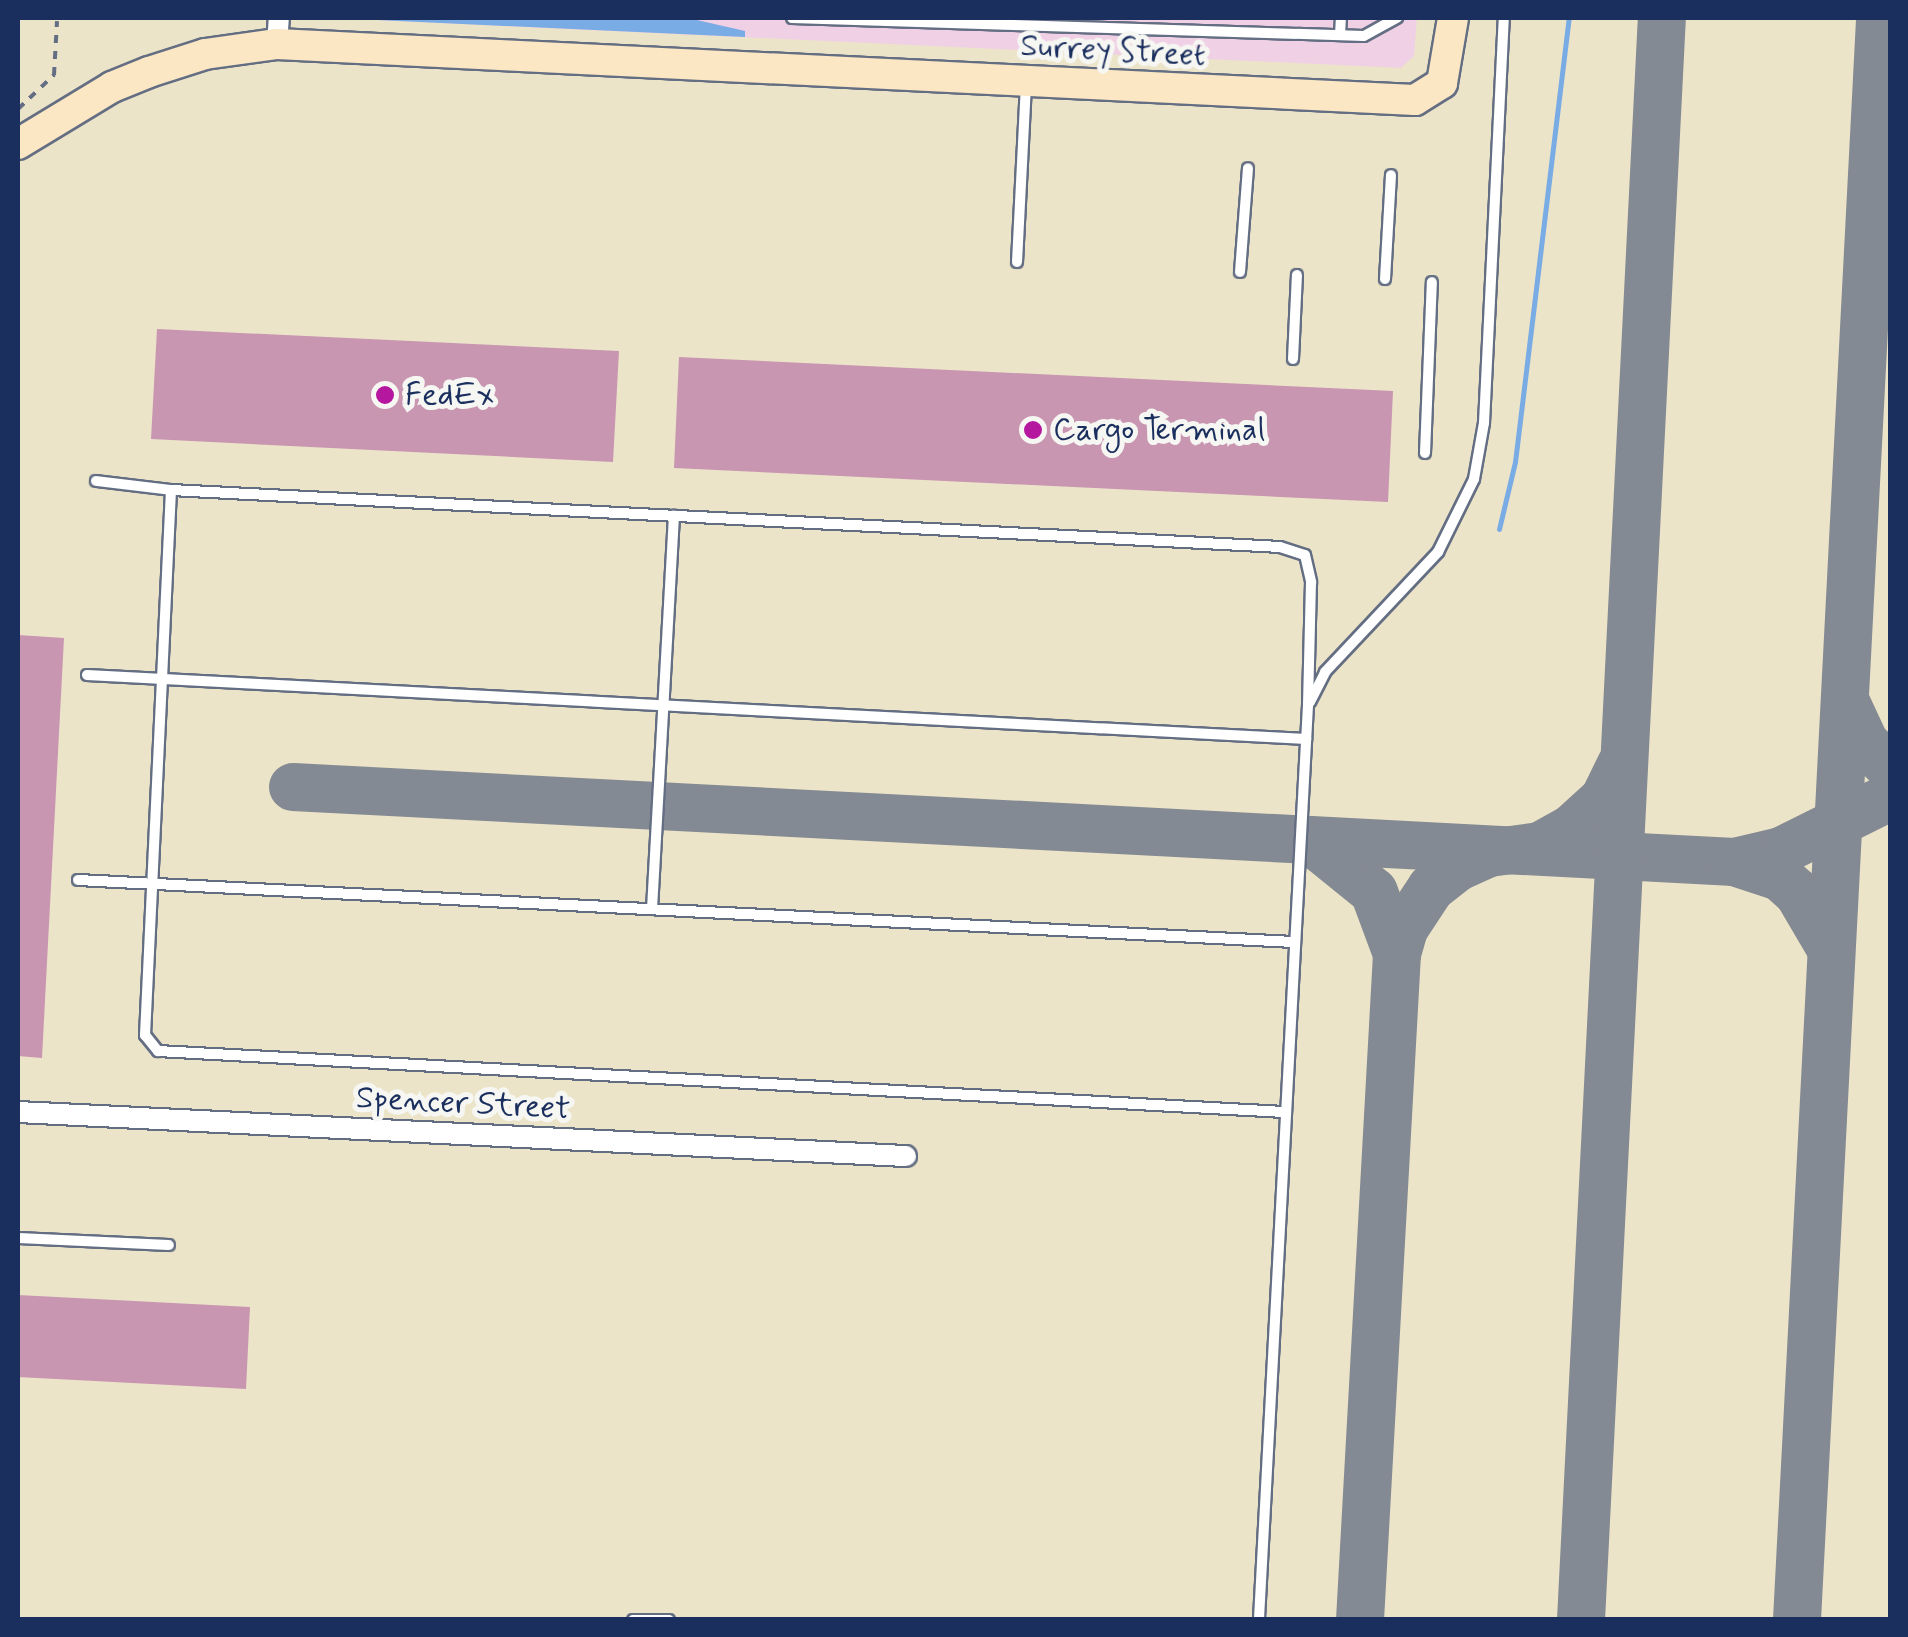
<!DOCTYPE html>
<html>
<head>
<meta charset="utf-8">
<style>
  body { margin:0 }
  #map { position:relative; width:1908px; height:1637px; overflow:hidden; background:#ece4c8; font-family:Mynerve,sans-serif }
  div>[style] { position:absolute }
  .built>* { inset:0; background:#f0d0e5 }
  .water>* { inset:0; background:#79abe5 }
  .stream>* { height:5px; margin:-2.5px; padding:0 2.5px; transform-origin:2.5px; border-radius:2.5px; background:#79abe5 }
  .taxiway>* { height:48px; margin:-24px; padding:0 24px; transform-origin:24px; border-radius:24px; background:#848a93 }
  .building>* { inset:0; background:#c996b2 }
  .path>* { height:4px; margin-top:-2px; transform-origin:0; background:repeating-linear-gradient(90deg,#646e83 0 8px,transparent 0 16px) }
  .roads { filter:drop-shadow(2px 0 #646e83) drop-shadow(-2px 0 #646e83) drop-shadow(0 2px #646e83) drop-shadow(0 -2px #646e83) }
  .lane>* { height:10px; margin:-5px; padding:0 5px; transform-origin:5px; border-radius:5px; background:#fff }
  .street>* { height:20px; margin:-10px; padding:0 10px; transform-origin:10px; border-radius:10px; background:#fff }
  .secondary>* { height:30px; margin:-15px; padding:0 15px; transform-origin:15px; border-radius:15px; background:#fbe7c3 }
  .dots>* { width:28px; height:28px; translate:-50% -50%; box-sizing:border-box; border:5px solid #f6f6f2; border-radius:50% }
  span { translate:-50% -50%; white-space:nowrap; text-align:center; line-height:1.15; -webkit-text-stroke:10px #f6f6f2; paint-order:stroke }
  .street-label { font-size:32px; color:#1b2f5e }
  .poi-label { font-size:32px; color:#1b2f5e }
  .left { translate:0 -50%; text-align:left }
  .frame { position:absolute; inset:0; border:20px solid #1b2f5e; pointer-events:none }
</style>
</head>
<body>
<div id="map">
  <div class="built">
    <i style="clip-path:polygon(334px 18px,1417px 18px,1414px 56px,1401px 68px)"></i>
  </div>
  <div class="water">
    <i style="clip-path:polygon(334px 18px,688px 18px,745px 31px,745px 37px)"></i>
  </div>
  <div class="stream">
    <i style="left:1499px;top:529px;width:69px;rotate:-76.6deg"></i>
    <i style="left:1515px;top:462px;width:447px;rotate:-83.1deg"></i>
  </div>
  <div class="taxiway">
    <i style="left:1845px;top:700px;width:47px;rotate:65.1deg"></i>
    <i style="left:1865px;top:743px;width:35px;rotate:44deg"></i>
    <i style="left:293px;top:787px;width:1443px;rotate:2.98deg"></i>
    <i style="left:1734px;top:862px;width:48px;rotate:-13.2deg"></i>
    <i style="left:1781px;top:851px;width:122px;rotate:-26.4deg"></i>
    <i style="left:1310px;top:840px;width:82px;rotate:39.1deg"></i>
    <i style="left:1374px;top:892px;width:66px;rotate:69.6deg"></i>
    <i style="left:1734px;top:862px;width:48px;rotate:18.1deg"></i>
    <i style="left:1780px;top:877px;width:24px;rotate:42deg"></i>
    <i style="left:1798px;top:893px;width:65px;rotate:59.5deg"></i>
    <i style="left:1360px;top:1620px;width:667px;rotate:-86.82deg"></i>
    <i style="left:1397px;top:954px;width:26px;rotate:-74deg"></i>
    <i style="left:1404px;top:929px;width:49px;rotate:-56.6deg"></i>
    <i style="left:1431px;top:888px;width:34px;rotate:-38deg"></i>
    <i style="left:1458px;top:867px;width:34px;rotate:-24deg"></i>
    <i style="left:1489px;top:853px;width:51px;rotate:-7.8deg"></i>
    <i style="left:1540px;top:846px;width:37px;rotate:-29deg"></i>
    <i style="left:1572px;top:828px;width:43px;rotate:-42.2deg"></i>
    <i style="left:1604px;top:799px;width:39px;rotate:-64deg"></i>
    <i style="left:1581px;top:1620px;width:1604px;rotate:-87.11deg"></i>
    <i style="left:1797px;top:1620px;width:1604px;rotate:-87.03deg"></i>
  </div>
  <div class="building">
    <i style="clip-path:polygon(157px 329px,619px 351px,613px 462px,151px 439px)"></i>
    <i style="clip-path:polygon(679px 357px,1393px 391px,1388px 502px,674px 468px)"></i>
    <i style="clip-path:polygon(18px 635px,64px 638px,42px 1058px,18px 1056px)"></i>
    <i style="clip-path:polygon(18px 1295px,250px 1307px,246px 1389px,18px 1377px)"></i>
  </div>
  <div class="path">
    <i style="left:18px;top:109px;width:50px;rotate:-43.4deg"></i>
    <i style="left:54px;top:75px;width:54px;rotate:-86.8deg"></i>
  </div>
  <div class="roads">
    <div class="lane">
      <i style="left:792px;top:18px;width:572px;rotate:1.8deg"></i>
      <i style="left:1364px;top:36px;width:38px;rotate:-29deg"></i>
      <i style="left:1340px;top:35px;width:17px;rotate:-87deg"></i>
      <i style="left:1017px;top:262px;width:179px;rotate:-87.1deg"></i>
      <i style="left:1240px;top:272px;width:104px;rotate:-85.6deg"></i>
      <i style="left:1385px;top:279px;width:104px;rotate:-86.7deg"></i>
      <i style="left:1293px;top:359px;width:84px;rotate:-87.3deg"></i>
      <i style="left:1425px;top:453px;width:171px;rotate:-87.7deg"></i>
      <i style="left:96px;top:481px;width:76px;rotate:6.8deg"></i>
      <i style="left:171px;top:490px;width:1110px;rotate:2.94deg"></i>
      <i style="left:1280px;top:547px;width:26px;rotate:18deg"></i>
      <i style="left:1305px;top:555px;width:28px;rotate:77deg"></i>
      <i style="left:1311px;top:582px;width:123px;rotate:91.4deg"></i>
      <i style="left:1308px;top:705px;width:916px;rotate:93.07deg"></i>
      <i style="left:171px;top:490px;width:546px;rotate:92.73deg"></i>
      <i style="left:145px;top:1035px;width:21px;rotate:51deg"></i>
      <i style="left:158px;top:1051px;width:1127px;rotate:3.1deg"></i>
      <i style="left:87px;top:675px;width:1221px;rotate:3.01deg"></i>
      <i style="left:1310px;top:702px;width:34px;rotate:-63deg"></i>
      <i style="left:1325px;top:672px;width:165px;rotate:-46.7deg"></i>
      <i style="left:1438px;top:552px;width:81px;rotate:-63.7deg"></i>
      <i style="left:1474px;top:479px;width:57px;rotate:-79.9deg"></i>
      <i style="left:1484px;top:423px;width:405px;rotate:-87.2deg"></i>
      <i style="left:78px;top:880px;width:1219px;rotate:2.92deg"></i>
      <i style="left:652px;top:909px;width:394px;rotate:-86.8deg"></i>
      <i style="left:18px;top:1238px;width:151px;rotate:2.7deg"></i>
      <i style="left:633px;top:1620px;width:36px"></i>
    </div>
    <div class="street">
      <i style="left:277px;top:44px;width:26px;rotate:-86deg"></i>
      <i style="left:18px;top:1112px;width:889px;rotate:2.84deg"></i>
    </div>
    <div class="secondary">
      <i style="left:18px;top:144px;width:110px;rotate:-31.2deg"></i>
      <i style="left:112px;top:87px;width:40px;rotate:-22deg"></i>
      <i style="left:149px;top:72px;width:59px;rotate:-17.8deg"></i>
      <i style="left:205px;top:54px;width:73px;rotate:-7.9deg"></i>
      <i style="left:277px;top:44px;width:1139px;rotate:2.82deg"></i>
      <i style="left:1415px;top:100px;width:32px;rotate:-32deg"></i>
      <i style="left:1442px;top:83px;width:66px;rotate:-80.4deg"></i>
    </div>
  </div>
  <div class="dots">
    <i style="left:385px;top:395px;background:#b5179e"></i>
    <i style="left:1033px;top:430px;background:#b5179e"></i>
  </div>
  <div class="street-label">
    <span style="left:1113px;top:51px;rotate:3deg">Surrey Street</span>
    <span style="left:463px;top:1104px;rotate:3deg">Spencer Street</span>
  </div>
  <div class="poi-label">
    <span class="left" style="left:405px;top:395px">FedEx</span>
    <span class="left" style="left:1053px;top:430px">Cargo Terminal</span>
  </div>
  <div class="frame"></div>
</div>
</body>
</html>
